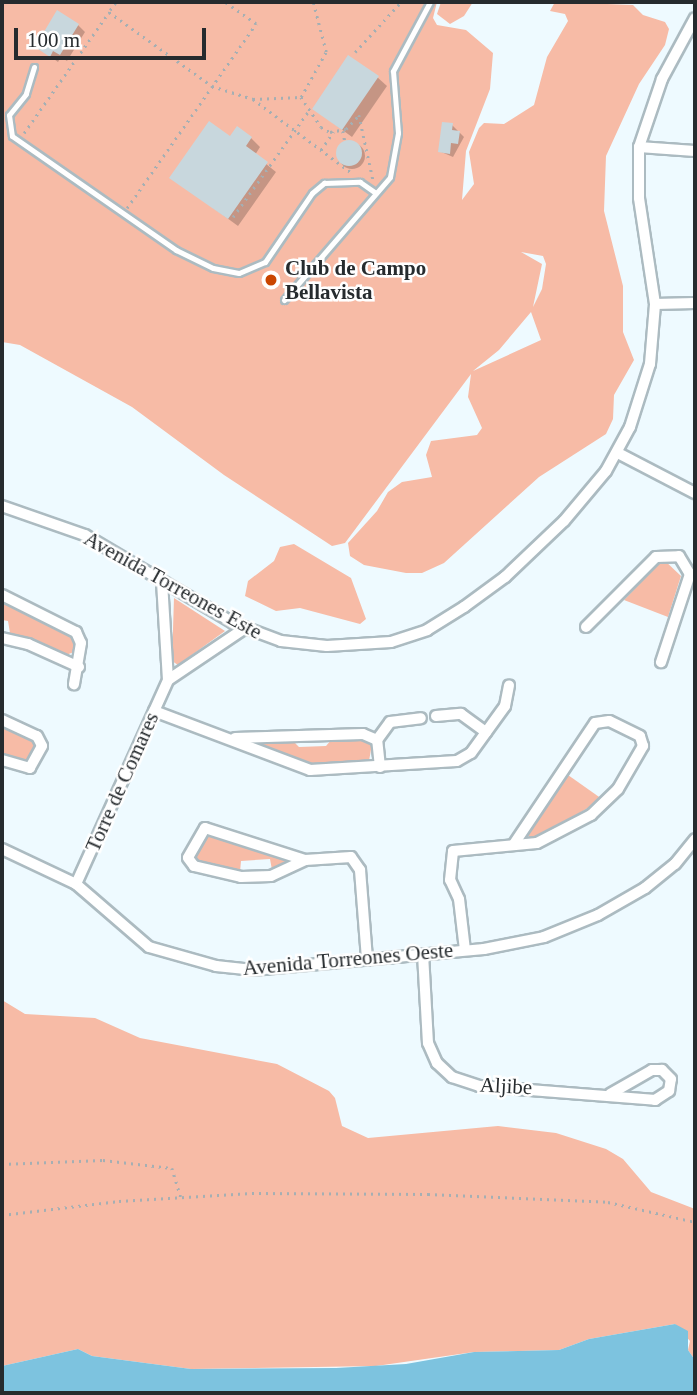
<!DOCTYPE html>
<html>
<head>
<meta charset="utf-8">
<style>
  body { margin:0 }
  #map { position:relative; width:697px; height:1395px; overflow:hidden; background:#eefaff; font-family:Georgia,serif }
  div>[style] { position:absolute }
  .green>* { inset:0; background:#f7bba6 }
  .water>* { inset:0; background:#7dc3df }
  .shadow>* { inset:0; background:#0003 }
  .round { border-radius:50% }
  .building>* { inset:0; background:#c8d7dd }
  .path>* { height:2.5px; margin-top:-1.25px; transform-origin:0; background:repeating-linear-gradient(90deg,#a5afb3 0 2px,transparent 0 7px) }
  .roads { filter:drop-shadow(2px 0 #acbbc1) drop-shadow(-2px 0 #acbbc1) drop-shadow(0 2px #acbbc1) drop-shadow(0 -2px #acbbc1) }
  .lane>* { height:5px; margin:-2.5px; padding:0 2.5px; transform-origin:2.5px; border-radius:2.5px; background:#fff }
  .street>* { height:10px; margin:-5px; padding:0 5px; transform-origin:5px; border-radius:5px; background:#fff }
  .dots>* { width:19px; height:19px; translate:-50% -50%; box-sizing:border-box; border:4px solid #fff; border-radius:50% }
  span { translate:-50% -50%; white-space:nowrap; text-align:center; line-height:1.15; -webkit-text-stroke:5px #fff; paint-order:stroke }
  .poi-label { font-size:21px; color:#262b2e; font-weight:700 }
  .left { translate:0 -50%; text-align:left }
  .street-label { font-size:21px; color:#262b2e }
  .frame { position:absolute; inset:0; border:4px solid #262b2e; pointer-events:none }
  .scale { position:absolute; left:14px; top:28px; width:192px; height:32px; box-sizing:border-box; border:4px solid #262b2e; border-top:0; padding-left:9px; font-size:21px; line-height:24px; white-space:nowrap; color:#262b2e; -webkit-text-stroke:5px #fff; paint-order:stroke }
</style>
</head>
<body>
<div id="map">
  <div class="green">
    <i style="clip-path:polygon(evenodd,2px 2px,437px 2px,433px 18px,437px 25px,466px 30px,493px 53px,490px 89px,466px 151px,462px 200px,474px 184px,469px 152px,479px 128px,484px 123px,504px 124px,534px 105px,547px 57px,568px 21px,565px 14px,550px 11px,555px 2px,633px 5px,643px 15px,665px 22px,669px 29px,665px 45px,639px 84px,606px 156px,604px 211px,623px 286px,623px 332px,634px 360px,614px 395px,613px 419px,606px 434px,539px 477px,444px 563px,422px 573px,406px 573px,364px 565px,350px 556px,348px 543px,377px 511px,388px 492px,402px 482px,432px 477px,426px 455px,431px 441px,477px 435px,482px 428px,468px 397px,471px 374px,345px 543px,332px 546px,224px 475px,132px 407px,20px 345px,2px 342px,2px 2px,521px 252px,543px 256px,546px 264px,542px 289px,533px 307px,542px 264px,521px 252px,2px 2px,531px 312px,541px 340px,473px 371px,499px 350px,531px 312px)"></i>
    <i style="clip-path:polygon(441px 2px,473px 2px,464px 16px,450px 24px,437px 14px)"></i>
    <i style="clip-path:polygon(294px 544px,351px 578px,366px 619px,360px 624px,300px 608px,276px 611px,245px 596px,248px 581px,274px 561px,280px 547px)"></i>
    <i style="clip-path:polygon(663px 559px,681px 576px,668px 617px,624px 600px)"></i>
    <i style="clip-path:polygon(174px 598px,225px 631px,178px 665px,172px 661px)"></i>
    <i style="clip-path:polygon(2px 599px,74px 636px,74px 652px,66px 655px,10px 633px,8px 621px,2px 620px)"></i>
    <i style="clip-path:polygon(2px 724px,35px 739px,31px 761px,26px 763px,2px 755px)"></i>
    <i style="clip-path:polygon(366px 738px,372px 744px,369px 761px,313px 767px,253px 745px,293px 741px,299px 747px,326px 746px,332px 739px)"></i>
    <i style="clip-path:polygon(568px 775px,602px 799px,538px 839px,529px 838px,527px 829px)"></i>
    <i style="clip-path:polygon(205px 832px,285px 858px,287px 862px,272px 870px,270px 859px,241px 861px,240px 872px,194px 862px,192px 854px)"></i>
    <i style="clip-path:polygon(2px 1000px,25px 1014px,95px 1018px,140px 1038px,277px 1064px,329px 1091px,335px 1098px,342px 1126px,368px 1138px,498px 1126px,556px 1133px,606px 1149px,623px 1159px,651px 1192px,695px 1209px,695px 1360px,688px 1350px,690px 1341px,675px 1324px,589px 1339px,559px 1350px,474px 1352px,376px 1366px,191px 1369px,92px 1356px,78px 1349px,2px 1366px)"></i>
  </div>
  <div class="water">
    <i style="clip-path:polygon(675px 1324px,688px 1331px,688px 1350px,695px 1360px,695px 1393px,2px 1393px,2px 1366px,78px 1349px,92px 1356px,191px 1369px,336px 1368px,406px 1364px,474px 1352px,559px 1350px,589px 1339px)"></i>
  </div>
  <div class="shadow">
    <i style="clip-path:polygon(78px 25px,85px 32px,67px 61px,61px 57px,58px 62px,37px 47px)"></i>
    <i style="clip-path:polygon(377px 77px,387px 86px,352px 137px,314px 109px)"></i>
    <i style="clip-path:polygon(452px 125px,464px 137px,453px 157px,439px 151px)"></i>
    <i style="clip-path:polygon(251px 138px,260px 147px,255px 155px,276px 172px,238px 226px,172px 178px,230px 139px)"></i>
    <i class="round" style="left:339px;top:143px;width:26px;height:26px"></i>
  </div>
  <div class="building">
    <i style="clip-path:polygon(57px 10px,79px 24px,60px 55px,53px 51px,50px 57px,35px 47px)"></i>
    <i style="clip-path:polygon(348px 55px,379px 76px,342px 130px,312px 109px)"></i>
    <i style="clip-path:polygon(209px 121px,230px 136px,237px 126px,252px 137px,246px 146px,268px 162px,228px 219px,169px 178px)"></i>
    <i style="clip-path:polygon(442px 122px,453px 123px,452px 130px,460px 131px,458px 144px,451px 143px,450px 154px,438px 152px)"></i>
    <i class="round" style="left:336px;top:140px;width:26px;height:26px"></i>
  </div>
  <div class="path">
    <i style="left:110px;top:10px;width:10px;rotate:-53deg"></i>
    <i style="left:355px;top:52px;width:68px;rotate:-47.4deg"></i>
    <i style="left:301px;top:97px;width:51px;rotate:-60.9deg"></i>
    <i style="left:326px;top:52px;width:52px;rotate:-104.6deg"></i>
    <i style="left:253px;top:99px;width:48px;rotate:-2.4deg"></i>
    <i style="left:301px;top:97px;width:36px;rotate:56deg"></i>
    <i style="left:321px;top:127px;width:10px;rotate:29deg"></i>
    <i style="left:330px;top:132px;width:16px;rotate:-11deg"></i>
    <i style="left:346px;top:129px;width:19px;rotate:-47deg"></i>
    <i style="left:359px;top:115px;width:66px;rotate:77.7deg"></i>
    <i style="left:343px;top:131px;width:10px;rotate:79deg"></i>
    <i style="left:24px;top:133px;width:148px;rotate:-54.9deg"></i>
    <i style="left:109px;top:12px;width:127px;rotate:35.7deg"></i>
    <i style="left:212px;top:86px;width:43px;rotate:17.6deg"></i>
    <i style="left:253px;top:99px;width:124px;rotate:36.8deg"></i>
    <i style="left:321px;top:150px;width:22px;rotate:-56deg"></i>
    <i style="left:127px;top:208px;width:225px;rotate:-55deg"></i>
    <i style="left:256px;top:24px;width:39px;rotate:-145deg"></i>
    <i style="left:233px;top:217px;width:129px;rotate:-54.5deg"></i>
    <i style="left:2px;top:1164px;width:101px;rotate:-2.3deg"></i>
    <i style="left:103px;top:1160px;width:69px;rotate:6.6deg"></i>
    <i style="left:172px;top:1168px;width:30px;rotate:73deg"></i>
    <i style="left:2px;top:1215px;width:118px;rotate:-6.8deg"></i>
    <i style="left:119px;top:1201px;width:133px;rotate:-3.4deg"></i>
    <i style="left:252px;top:1193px;width:176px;rotate:0.3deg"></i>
    <i style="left:428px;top:1194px;width:180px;rotate:2.5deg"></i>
    <i style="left:608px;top:1202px;width:89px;rotate:12.9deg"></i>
  </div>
  <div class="roads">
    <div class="lane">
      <i style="left:34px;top:67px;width:28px;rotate:107deg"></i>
      <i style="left:26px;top:94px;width:27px;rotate:129deg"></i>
      <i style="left:9px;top:115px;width:21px;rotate:82deg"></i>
      <i style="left:12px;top:136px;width:200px;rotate:34.8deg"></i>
      <i style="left:176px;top:250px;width:41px;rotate:25.9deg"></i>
      <i style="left:213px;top:268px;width:26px;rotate:11deg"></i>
      <i style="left:239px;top:273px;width:28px;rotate:-23deg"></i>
      <i style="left:265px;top:262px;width:83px;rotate:-55.7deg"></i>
      <i style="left:312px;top:193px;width:16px;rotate:-40deg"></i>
      <i style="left:324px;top:183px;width:36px;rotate:-2deg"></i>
      <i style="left:360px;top:182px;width:19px;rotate:35deg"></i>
      <i style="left:284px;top:300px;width:162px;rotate:-49.2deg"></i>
      <i style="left:390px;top:177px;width:45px;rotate:-79.7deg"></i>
      <i style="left:398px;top:133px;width:62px;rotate:-94.6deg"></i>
      <i style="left:393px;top:71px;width:78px;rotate:-61.8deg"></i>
    </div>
    <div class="street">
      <i style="left:639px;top:147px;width:56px;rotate:4.1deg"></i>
      <i style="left:655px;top:304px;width:40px;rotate:-1.4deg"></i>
      <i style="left:618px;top:453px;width:87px;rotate:27.5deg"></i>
      <i style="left:2px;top:506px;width:88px;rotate:19.3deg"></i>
      <i style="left:85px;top:535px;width:172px;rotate:30.7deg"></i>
      <i style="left:233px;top:623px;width:51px;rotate:20.6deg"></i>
      <i style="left:281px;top:641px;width:46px;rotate:6.2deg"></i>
      <i style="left:327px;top:646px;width:64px;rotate:-3.6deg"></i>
      <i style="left:391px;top:642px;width:38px;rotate:-18deg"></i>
      <i style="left:427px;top:630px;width:44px;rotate:-31.9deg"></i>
      <i style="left:464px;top:607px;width:51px;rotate:-36.2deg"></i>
      <i style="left:505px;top:577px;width:81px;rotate:-43.5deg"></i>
      <i style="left:564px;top:521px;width:65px;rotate:-50deg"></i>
      <i style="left:606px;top:471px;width:50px;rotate:-61.4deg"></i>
      <i style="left:630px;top:427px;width:66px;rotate:-72.4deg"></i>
      <i style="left:650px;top:364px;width:60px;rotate:-85.2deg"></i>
      <i style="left:655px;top:304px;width:107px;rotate:-98.6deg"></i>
      <i style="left:639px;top:198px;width:51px;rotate:-90deg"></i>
      <i style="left:639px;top:147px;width:72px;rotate:-71.3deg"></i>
      <i style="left:662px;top:79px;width:69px;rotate:-61.6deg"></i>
      <i style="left:2px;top:595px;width:83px;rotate:26.6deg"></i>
      <i style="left:76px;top:632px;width:12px;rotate:66deg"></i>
      <i style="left:81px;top:643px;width:42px;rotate:99.7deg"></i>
      <i style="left:586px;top:627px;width:99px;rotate:-45deg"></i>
      <i style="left:656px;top:557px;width:23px;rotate:-2deg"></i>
      <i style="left:679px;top:556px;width:21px;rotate:59deg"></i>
      <i style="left:690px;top:574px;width:93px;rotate:108.2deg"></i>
      <i style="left:2px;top:638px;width:27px;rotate:13deg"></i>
      <i style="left:28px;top:644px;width:56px;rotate:24.3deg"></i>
      <i style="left:168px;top:680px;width:93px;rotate:-34deg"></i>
      <i style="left:154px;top:711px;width:167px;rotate:20.7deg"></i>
      <i style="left:310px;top:770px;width:147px;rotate:-3.5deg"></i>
      <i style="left:457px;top:761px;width:16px;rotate:-30deg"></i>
      <i style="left:471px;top:753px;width:58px;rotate:-54.1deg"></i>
      <i style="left:505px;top:706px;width:21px;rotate:-79deg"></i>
      <i style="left:436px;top:716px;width:25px;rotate:-5deg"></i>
      <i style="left:461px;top:714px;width:31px;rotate:36deg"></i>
      <i style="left:2px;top:720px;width:38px;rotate:25deg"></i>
      <i style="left:37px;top:736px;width:11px;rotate:63deg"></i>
      <i style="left:42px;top:746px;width:25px;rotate:119deg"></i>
      <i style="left:30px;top:768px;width:29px;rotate:-164deg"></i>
      <i style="left:235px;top:738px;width:128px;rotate:-1.8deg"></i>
      <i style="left:363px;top:734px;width:15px;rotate:23deg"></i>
      <i style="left:380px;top:767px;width:27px;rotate:-96deg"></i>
      <i style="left:377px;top:740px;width:22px;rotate:-54deg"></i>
      <i style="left:390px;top:722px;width:31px;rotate:-7deg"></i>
      <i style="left:2px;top:849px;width:82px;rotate:25.3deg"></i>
      <i style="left:76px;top:884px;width:96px;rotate:40.8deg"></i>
      <i style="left:149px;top:947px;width:70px;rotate:15.8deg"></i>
      <i style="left:216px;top:966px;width:37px;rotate:6deg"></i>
      <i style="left:253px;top:970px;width:232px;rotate:-5.2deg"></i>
      <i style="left:484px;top:949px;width:61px;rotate:-11.3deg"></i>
      <i style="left:544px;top:937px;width:58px;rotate:-22.2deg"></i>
      <i style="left:598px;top:915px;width:54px;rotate:-29.9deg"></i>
      <i style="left:645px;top:888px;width:38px;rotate:-39deg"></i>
      <i style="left:675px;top:864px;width:32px;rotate:-51deg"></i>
      <i style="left:305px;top:860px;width:105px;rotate:-162.3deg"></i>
      <i style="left:205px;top:828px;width:34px;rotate:120deg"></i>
      <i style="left:188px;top:858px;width:10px;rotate:53deg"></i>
      <i style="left:194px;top:866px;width:48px;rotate:13.2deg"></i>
      <i style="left:241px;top:877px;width:30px;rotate:-2deg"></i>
      <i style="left:271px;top:876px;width:38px;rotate:-25deg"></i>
      <i style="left:305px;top:860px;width:46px;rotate:-3.7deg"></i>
      <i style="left:351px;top:857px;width:16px;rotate:55deg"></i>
      <i style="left:360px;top:870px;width:88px;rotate:85.5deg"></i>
      <i style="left:76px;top:884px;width:224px;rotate:-65.7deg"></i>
      <i style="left:168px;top:680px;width:99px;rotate:-93.5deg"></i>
      <i style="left:465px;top:950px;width:51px;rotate:-96.7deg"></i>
      <i style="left:459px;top:899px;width:21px;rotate:-115deg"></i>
      <i style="left:450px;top:880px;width:29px;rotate:-84deg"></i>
      <i style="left:453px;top:851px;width:84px;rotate:-5.4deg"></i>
      <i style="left:537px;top:843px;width:61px;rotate:-27.4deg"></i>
      <i style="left:591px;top:815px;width:37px;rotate:-44deg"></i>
      <i style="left:618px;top:789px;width:50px;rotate:-59.8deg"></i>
      <i style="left:643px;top:746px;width:10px;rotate:-107deg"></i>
      <i style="left:640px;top:736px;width:34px;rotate:-154deg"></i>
      <i style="left:609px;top:721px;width:14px;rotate:172deg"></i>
      <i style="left:595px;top:723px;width:146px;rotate:123.8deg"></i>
      <i style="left:423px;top:954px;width:89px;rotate:86.8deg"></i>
      <i style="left:428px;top:1043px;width:22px;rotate:66deg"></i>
      <i style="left:437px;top:1063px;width:21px;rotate:43deg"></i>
      <i style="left:452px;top:1077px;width:28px;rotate:18deg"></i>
      <i style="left:479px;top:1086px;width:177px;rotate:4.5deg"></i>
      <i style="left:655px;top:1100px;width:17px;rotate:-33deg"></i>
      <i style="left:669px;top:1091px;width:12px;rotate:-81deg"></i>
      <i style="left:671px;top:1079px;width:13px;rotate:-135deg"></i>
      <i style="left:662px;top:1070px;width:10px;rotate:180deg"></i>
      <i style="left:652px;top:1070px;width:48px;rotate:150.3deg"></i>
    </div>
  </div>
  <div class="dots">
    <i style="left:271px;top:280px;background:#ca4500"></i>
  </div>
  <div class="poi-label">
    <span class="left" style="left:285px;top:280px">Club de Campo<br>Bellavista</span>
  </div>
  <div class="street-label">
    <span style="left:173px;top:585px;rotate:29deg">Avenida Torreones Este</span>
    <span style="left:122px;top:782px;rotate:-66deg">Torre de Comares</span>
    <span style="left:348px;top:959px;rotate:-5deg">Avenida Torreones Oeste</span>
    <span style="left:506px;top:1086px;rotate:3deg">Aljibe</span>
  </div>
  <div class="frame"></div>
  <div class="scale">100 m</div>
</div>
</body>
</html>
